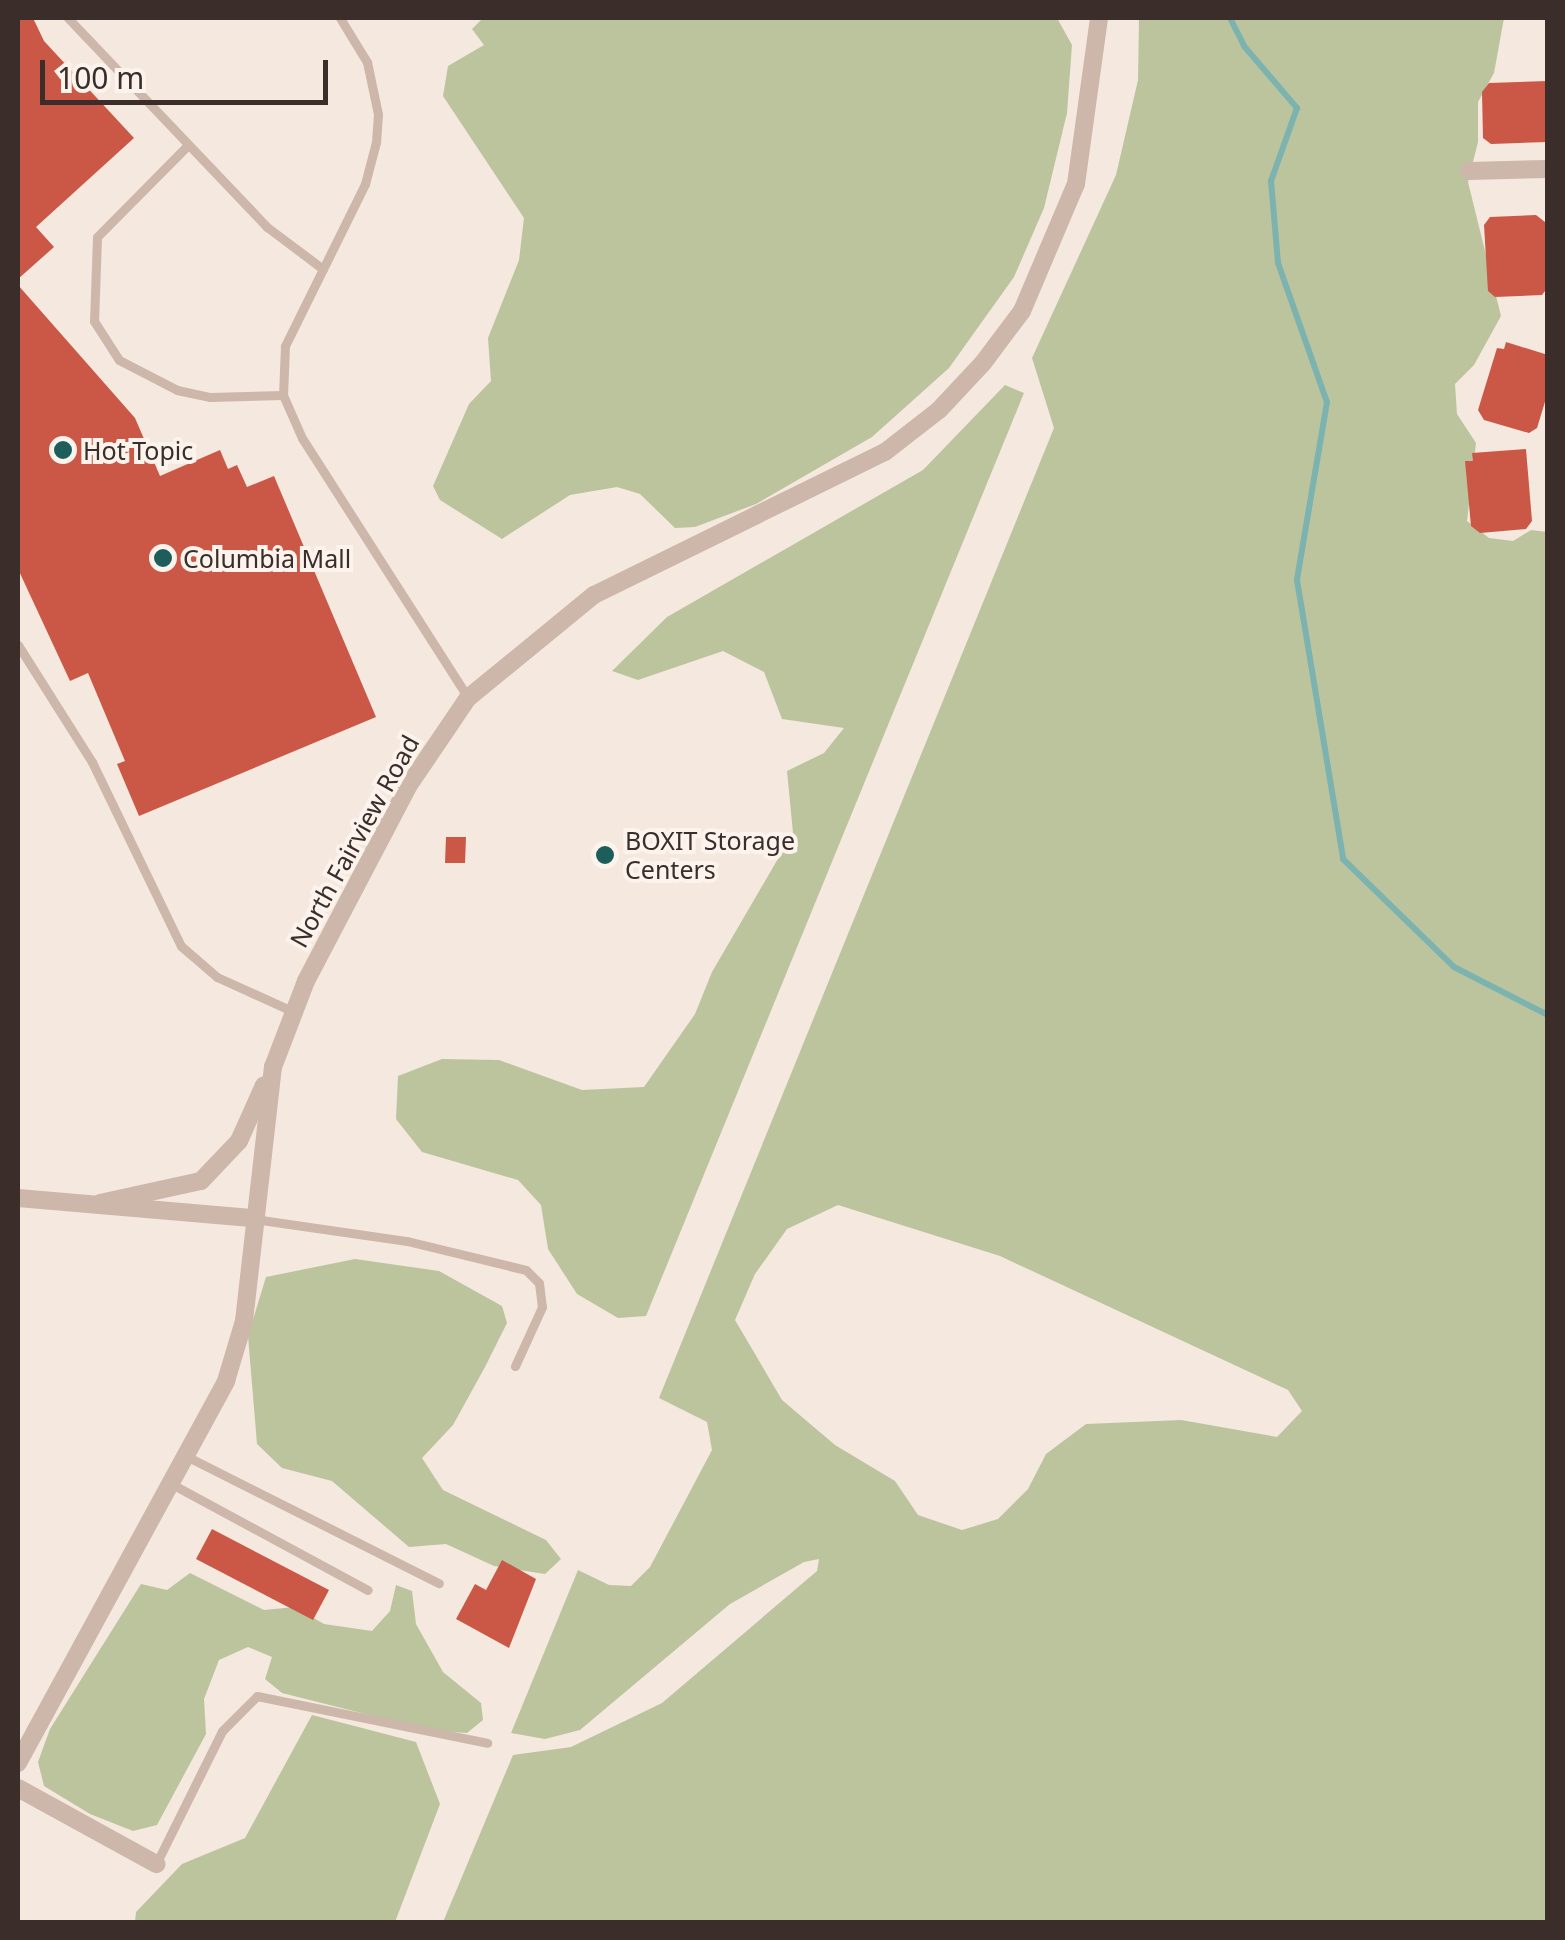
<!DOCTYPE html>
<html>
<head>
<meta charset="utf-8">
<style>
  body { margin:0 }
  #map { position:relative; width:1565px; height:1940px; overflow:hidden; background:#f4e8df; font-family:"Noto Sans",sans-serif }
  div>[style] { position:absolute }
  .green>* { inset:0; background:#bcc49e }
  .stream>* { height:6px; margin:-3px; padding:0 3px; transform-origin:3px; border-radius:3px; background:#7db3af }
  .building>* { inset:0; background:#cb5846 }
  .lane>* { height:9px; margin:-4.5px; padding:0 4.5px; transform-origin:4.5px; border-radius:4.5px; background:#cdb6aa }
  .street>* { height:18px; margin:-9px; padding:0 9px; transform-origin:9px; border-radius:9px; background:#cdb6aa }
  .dots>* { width:28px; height:28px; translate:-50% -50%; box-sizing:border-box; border:5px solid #fbf3ec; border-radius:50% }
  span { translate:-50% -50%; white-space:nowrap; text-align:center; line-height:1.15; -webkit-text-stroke:8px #fbf3ec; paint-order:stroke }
  .poi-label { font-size:25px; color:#3a2d2a }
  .left { translate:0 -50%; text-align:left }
  .street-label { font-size:25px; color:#3a2d2a }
  .frame { position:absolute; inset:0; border:20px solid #3a2d2a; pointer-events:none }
  .scale { position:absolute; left:40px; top:60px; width:288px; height:45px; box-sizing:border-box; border:5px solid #3a2d2a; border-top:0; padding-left:12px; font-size:30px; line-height:35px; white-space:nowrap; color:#3a2d2a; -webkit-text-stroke:8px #fbf3ec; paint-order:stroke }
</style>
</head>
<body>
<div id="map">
  <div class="green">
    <i style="clip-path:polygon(483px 18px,1057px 18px,1072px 45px,1067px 113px,1044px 208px,1014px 277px,949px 368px,872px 437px,756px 504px,695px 527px,675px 528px,640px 494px,617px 487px,570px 495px,502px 539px,440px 500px,433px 486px,469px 404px,491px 381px,488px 338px,519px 260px,524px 218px,443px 96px,448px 66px,484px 45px,472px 29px)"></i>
    <i style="clip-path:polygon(evenodd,1139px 18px,1504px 18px,1494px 73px,1478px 102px,1478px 142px,1468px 182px,1501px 316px,1474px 365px,1455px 384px,1457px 414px,1476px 443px,1467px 521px,1489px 538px,1513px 541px,1531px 530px,1547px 532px,1547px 1922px,443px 1922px,513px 1755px,571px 1747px,662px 1703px,817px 1571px,819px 1559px,804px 1562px,730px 1604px,580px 1730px,545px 1739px,511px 1733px,578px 1570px,609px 1585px,631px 1586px,650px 1567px,712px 1450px,707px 1422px,659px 1398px,1054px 428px,1032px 358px,1116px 175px,1138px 80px,1139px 18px,838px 1205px,1000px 1256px,1288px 1390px,1302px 1411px,1277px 1437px,1181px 1420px,1086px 1424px,1046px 1454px,1028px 1489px,998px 1519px,962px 1530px,918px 1515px,895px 1481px,835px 1445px,782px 1400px,735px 1320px,755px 1274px,787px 1229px,838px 1205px)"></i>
    <i style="clip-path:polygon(1005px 385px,1024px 393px,646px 1316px,618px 1318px,577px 1294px,548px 1249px,541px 1205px,518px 1180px,422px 1152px,396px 1119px,398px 1076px,442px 1059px,499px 1060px,582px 1090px,644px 1087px,695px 1014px,712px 972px,793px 833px,787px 771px,824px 753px,844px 728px,782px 719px,764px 672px,723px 651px,638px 680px,612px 671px,667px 617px,923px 470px)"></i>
    <i style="clip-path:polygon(355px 1259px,439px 1271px,502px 1306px,507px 1323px,485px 1367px,453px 1425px,422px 1458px,443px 1490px,546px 1540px,561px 1559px,545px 1574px,494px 1566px,446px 1544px,409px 1547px,332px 1481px,282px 1468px,257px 1444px,248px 1336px,266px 1277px)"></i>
    <i style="clip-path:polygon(190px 1573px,264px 1610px,295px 1607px,324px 1624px,372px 1631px,390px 1611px,396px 1585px,412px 1591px,416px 1624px,443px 1672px,481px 1703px,483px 1720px,467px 1733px,429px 1730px,282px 1693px,265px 1679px,272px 1657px,248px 1647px,219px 1660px,204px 1699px,206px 1734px,157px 1825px,133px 1831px,90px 1814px,44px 1786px,38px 1762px,50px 1729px,141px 1584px,167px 1590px)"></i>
    <i style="clip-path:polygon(312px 1715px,416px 1742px,440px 1804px,395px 1922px,135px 1922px,136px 1912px,182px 1864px,245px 1838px)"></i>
  </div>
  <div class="stream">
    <i style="left:1230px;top:18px;width:31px;rotate:63deg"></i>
    <i style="left:1244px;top:46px;width:82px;rotate:49.5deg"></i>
    <i style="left:1297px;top:108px;width:77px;rotate:109.6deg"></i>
    <i style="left:1271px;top:181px;width:82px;rotate:85.1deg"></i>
    <i style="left:1278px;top:263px;width:147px;rotate:70.6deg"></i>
    <i style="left:1327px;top:402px;width:181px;rotate:99.6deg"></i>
    <i style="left:1297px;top:580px;width:283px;rotate:80.6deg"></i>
    <i style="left:1343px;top:859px;width:155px;rotate:44.2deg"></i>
    <i style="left:1454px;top:967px;width:106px;rotate:27.1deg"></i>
  </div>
  <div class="building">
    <i style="clip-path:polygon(18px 18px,33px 18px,44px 41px,134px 138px,36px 227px,54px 247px,18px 279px)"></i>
    <i style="clip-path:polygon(1548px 81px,1548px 142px,1491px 144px,1483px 138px,1482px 92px,1489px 83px)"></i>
    <i style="clip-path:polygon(1536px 215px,1545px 222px,1548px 287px,1542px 295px,1495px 297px,1488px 291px,1484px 225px,1490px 217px)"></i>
    <i style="clip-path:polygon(18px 285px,135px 418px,160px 476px,220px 450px,228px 469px,237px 465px,247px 487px,274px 476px,376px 717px,139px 816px,117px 764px,125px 761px,88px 673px,70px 681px,18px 569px)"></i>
    <i style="clip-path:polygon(1506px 342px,1548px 355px,1548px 392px,1537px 428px,1529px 433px,1484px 420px,1478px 410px,1497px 348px,1504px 349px)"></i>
    <i style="clip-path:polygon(1526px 449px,1532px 521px,1526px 529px,1480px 533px,1471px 526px,1465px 461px,1473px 461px,1472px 453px)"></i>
    <i style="clip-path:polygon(446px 837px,466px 837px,465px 863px,445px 863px)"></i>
    <i style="clip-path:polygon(212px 1529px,329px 1590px,313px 1620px,196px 1559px)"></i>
    <i style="clip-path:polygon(502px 1560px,536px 1579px,509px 1648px,456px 1619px,475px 1584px,486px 1590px)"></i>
  </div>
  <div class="lane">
    <i style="left:68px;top:18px;width:289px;rotate:46.4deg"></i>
    <i style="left:267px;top:227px;width:70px;rotate:36.9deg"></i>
    <i style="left:340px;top:18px;width:52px;rotate:58.5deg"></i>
    <i style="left:367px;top:62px;width:53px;rotate:78.1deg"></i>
    <i style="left:378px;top:114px;width:28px;rotate:94deg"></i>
    <i style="left:376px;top:142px;width:43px;rotate:104.7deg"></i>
    <i style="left:365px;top:184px;width:181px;rotate:116.3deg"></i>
    <i style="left:285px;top:346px;width:49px;rotate:92.3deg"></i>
    <i style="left:283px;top:395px;width:47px;rotate:66.2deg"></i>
    <i style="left:302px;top:438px;width:308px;rotate:57.4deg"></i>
    <i style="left:188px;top:145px;width:129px;rotate:134.7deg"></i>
    <i style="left:97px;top:237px;width:84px;rotate:92deg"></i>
    <i style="left:94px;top:321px;width:46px;rotate:57.3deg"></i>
    <i style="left:119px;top:360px;width:65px;rotate:27.3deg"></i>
    <i style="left:177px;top:390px;width:34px;rotate:12deg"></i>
    <i style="left:210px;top:397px;width:73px;rotate:-1.6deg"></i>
    <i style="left:18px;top:645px;width:138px;rotate:57.7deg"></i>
    <i style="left:92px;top:762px;width:204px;rotate:64.2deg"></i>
    <i style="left:181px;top:946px;width:48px;rotate:40.7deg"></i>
    <i style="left:217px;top:977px;width:82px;rotate:24.4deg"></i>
    <i style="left:254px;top:1219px;width:155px;rotate:8.2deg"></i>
    <i style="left:407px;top:1241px;width:122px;rotate:13.7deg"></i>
    <i style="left:526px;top:1270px;width:18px;rotate:45deg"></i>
    <i style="left:539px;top:1283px;width:24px;rotate:83deg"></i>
    <i style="left:542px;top:1307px;width:65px;rotate:114.6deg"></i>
    <i style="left:186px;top:1456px;width:283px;rotate:26.7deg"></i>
    <i style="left:168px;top:1482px;width:227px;rotate:28.4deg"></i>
    <i style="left:156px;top:1864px;width:148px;rotate:-63.6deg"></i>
    <i style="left:222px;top:1731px;width:49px;rotate:-45deg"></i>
    <i style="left:257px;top:1696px;width:235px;rotate:11.5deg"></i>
  </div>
  <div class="street">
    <i style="left:1469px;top:171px;width:79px;rotate:-1.5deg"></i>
    <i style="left:18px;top:1198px;width:234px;rotate:4.9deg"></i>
    <i style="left:100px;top:1203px;width:103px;rotate:-12.3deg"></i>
    <i style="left:201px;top:1181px;width:55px;rotate:-46.5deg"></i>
    <i style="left:239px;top:1141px;width:61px;rotate:-65.9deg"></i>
    <i style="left:18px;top:1763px;width:435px;rotate:-61.4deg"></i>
    <i style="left:226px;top:1381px;width:63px;rotate:-73.3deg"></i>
    <i style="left:244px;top:1321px;width:256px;rotate:-83.5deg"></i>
    <i style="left:273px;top:1067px;width:92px;rotate:-69deg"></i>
    <i style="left:306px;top:981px;width:221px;rotate:-62.3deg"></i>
    <i style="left:409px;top:785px;width:105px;rotate:-55.9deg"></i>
    <i style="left:468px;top:698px;width:163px;rotate:-39.3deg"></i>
    <i style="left:594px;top:595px;width:324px;rotate:-26.2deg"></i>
    <i style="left:885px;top:452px;width:68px;rotate:-37.9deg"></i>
    <i style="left:939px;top:410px;width:64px;rotate:-46.9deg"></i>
    <i style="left:983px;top:363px;width:65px;rotate:-53.1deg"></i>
    <i style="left:1022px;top:311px;width:138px;rotate:-67deg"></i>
    <i style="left:1076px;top:184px;width:168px;rotate:-82.1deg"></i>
    <i style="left:18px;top:1788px;width:158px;rotate:28.8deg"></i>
  </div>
  <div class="dots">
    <i style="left:63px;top:450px;background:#1d5e5c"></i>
    <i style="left:163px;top:558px;background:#1d5e5c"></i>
    <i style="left:605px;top:855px;background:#1d5e5c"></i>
  </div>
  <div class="poi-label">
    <span class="left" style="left:83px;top:450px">Hot Topic</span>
    <span class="left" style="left:183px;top:558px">Columbia Mall</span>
    <span class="left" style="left:625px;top:855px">BOXIT Storage<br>Centers</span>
  </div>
  <div class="street-label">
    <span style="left:354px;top:841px;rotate:-61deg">North Fairview Road</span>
  </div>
  <div class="frame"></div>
  <div class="scale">100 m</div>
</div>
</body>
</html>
